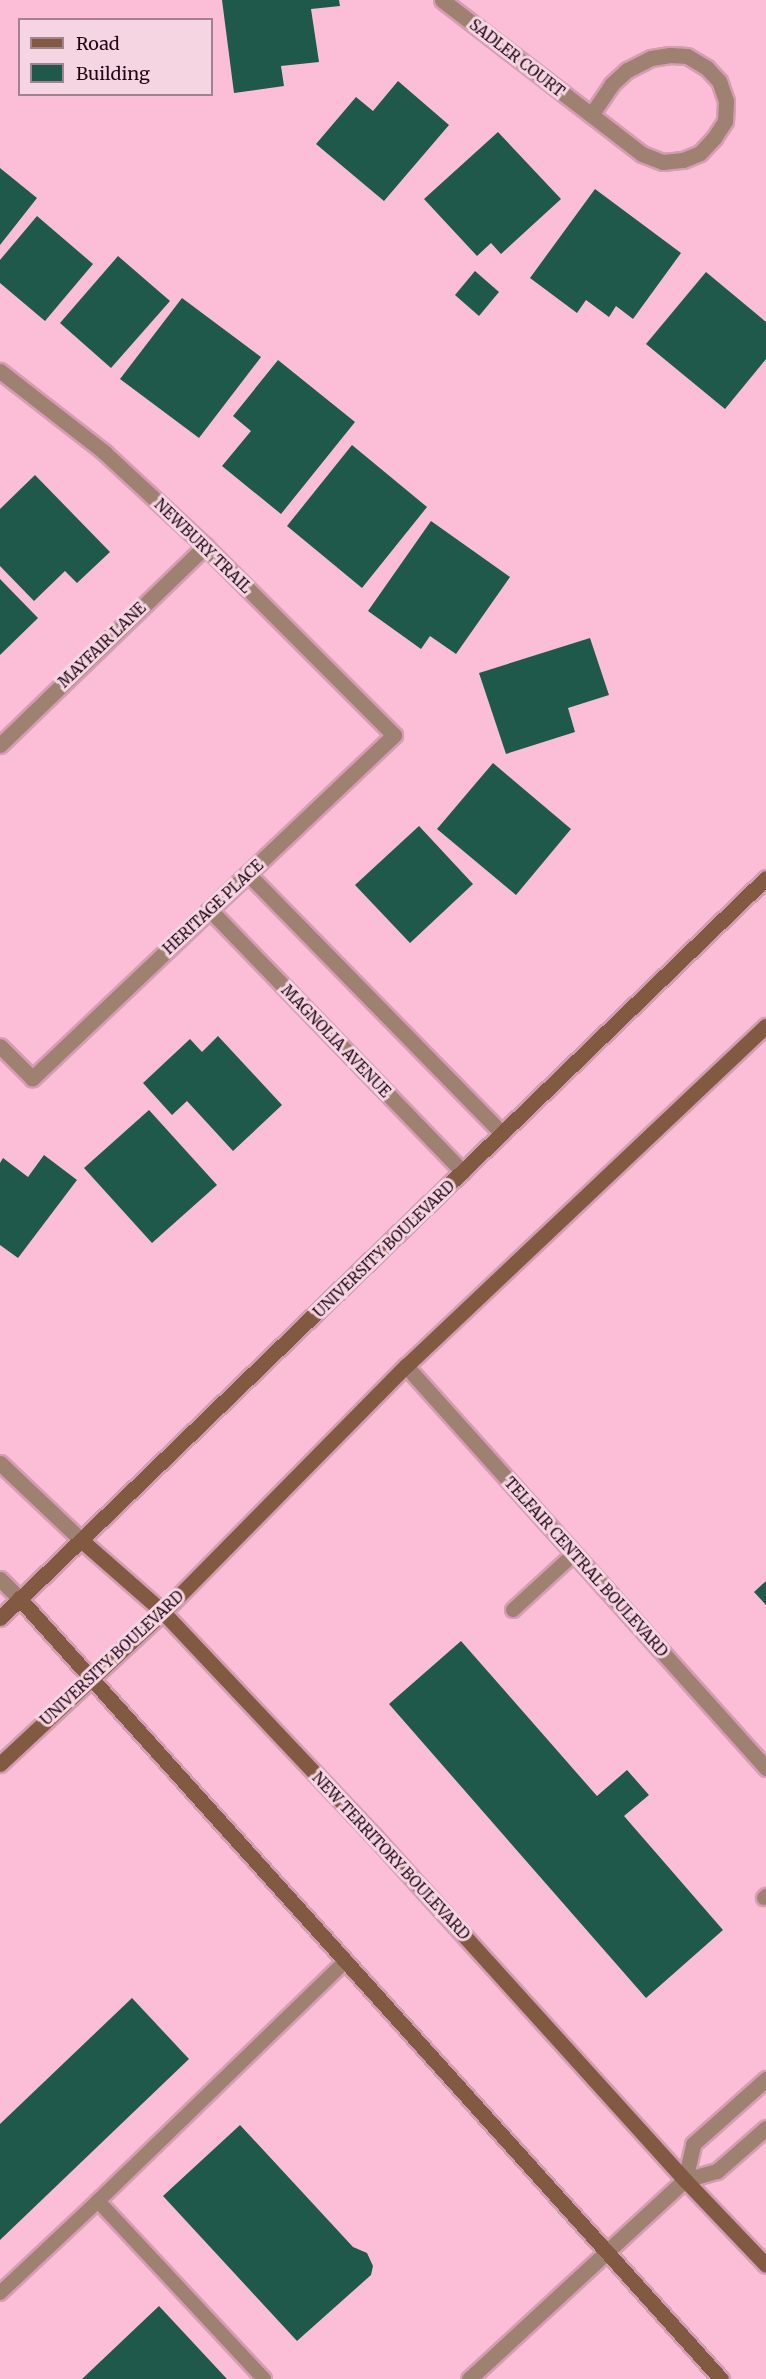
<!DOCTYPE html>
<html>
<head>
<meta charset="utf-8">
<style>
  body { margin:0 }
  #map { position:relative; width:766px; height:2379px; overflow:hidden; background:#fcbed6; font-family:Merriweather,serif }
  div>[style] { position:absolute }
  .building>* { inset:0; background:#1e594b }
  .roads { filter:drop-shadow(2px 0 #d59db3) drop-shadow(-2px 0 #d59db3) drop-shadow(0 2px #d59db3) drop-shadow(0 -2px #d59db3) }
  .service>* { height:14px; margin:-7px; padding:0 7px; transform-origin:7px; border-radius:7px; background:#9e8170 }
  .minor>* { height:15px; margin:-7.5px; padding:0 7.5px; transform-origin:7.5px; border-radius:7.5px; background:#9e8170 }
  .tertiary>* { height:15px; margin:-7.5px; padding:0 7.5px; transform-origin:7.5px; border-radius:7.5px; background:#9e8170 }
  .secondary>* { height:15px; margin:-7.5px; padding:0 7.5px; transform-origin:7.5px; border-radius:7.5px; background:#825a41 }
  span { translate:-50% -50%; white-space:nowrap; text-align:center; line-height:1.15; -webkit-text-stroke:6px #f5d5e1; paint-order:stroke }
  .street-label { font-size:15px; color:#210814 }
  .legend { position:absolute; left:18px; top:18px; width:195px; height:78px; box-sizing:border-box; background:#f5d5e1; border:2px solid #a0838f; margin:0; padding:8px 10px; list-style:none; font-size:18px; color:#210814 }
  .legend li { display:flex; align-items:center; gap:12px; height:30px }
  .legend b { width:30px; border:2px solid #a0838f }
</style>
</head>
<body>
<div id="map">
  <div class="building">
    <i style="clip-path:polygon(222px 0,339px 0,340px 6px,311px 9px,319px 62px,281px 66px,284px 86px,234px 93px)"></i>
    <i style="clip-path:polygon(398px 81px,449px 125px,384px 201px,316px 144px,356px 97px,373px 111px)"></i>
    <i style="clip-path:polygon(498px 132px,561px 199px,501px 254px,491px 243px,477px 256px,424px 199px)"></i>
    <i style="clip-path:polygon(0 168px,37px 198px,0 245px)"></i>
    <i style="clip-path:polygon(595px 189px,681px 253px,633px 319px,616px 306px,609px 317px,586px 300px,577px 313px,530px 278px)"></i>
    <i style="clip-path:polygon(37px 216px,93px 264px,45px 321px,0 283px,0 260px)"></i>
    <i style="clip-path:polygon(118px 256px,170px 301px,111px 368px,60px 323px)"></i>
    <i style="clip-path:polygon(475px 271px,499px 292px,479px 316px,455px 295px)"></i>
    <i style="clip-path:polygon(706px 272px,766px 322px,766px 359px,725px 409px,646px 344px)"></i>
    <i style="clip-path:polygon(182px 298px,261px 357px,199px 438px,120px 379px)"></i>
    <i style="clip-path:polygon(278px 360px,355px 422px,281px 514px,222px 466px,251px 431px,233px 416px)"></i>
    <i style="clip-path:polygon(352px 445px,427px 507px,362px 588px,287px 526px)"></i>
    <i style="clip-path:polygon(35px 475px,110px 552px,77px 583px,65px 571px,34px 601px,0 566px,0 509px)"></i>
    <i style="clip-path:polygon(431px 521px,510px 577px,456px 654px,430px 636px,421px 649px,368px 611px)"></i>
    <i style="clip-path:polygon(0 579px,38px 618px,0 655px)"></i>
    <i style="clip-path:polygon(590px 638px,609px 695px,568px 708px,575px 732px,506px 754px,479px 673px)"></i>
    <i style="clip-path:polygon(493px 763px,571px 829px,516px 895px,437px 829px)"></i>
    <i style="clip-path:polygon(419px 826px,473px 884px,410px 943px,355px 885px)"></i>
    <i style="clip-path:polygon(218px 1036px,282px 1105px,233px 1151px,187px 1101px,172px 1115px,143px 1083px,190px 1039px,202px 1052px)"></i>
    <i style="clip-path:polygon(149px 1110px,217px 1185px,152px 1243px,84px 1168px)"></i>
    <i style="clip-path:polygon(44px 1155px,77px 1180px,18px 1258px,0 1245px,0 1163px,3px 1158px,28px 1177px)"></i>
    <i style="clip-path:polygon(766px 1581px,766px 1605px,754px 1592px)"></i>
    <i style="clip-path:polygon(461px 1641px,597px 1796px,627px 1770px,649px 1795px,624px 1816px,723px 1930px,646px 1998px,389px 1704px)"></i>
    <i style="clip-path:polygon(132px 1998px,189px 2059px,0 2240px,0 2124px)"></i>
    <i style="clip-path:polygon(240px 2125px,353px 2247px,367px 2253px,373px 2266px,371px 2275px,297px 2341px,163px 2196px)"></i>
    <i style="clip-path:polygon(159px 2306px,227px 2379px,82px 2379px)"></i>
  </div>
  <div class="roads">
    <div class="service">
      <i style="left:513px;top:1610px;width:83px;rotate:-42.6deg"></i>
      <i style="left:764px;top:1898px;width:3px;rotate:-45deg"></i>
      <i style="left:0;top:2293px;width:134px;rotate:-43.2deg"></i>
      <i style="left:264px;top:2379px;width:243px;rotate:-133deg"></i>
      <i style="left:98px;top:2201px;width:345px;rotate:-44.1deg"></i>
    </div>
    <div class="minor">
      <i style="left:442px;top:0;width:252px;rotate:37.6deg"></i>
      <i style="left:642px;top:154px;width:22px;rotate:21deg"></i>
      <i style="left:663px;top:162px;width:20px;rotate:-6deg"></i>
      <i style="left:683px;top:160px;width:18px;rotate:-22deg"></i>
      <i style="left:700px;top:153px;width:21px;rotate:-47deg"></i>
      <i style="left:714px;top:138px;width:20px;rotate:-57deg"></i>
      <i style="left:725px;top:121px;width:20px;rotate:-87deg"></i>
      <i style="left:726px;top:101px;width:21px;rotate:-109deg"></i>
      <i style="left:719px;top:81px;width:18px;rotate:-133deg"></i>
      <i style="left:707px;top:68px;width:23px;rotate:-149deg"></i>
      <i style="left:687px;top:56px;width:17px;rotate:-177deg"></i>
      <i style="left:670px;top:55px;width:19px;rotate:171deg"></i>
      <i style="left:651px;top:58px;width:27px;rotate:153deg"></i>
      <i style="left:627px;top:70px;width:21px;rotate:137deg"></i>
      <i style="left:612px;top:84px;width:37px;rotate:124deg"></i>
      <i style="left:0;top:371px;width:132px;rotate:37.9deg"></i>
      <i style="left:104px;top:452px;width:138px;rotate:42.9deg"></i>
      <i style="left:205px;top:546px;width:267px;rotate:45deg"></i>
      <i style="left:394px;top:735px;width:499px;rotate:136.5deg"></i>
      <i style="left:32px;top:1078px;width:45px;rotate:-135deg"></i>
      <i style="left:0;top:745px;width:286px;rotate:-44.1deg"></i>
      <i style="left:248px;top:874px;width:363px;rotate:45.6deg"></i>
      <i style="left:210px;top:910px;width:364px;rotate:46deg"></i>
      <i style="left:406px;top:1366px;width:540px;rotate:48.15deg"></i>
      <i style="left:685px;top:2180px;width:37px;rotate:-77deg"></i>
      <i style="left:693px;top:2144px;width:98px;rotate:-41.7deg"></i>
      <i style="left:469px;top:2379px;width:294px;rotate:-42.7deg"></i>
      <i style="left:685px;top:2180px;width:33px;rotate:-16deg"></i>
      <i style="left:717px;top:2171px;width:65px;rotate:-41.3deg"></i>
    </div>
    <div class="tertiary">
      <i style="left:0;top:1463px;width:112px;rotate:43.5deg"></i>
      <i style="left:0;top:1579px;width:27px;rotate:45deg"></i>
    </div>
    <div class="secondary">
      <i style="left:81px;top:1540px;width:109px;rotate:41.3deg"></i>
      <i style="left:163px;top:1612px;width:309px;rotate:46.7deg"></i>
      <i style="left:375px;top:1837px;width:462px;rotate:47.9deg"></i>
      <i style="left:685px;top:2180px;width:117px;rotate:46.4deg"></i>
      <i style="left:19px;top:1598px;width:1050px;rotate:48.05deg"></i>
      <i style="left:0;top:1618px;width:1065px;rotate:-44.01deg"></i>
      <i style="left:0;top:1764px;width:223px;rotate:-43deg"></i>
      <i style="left:163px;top:1612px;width:346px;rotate:-45.4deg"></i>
      <i style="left:406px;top:1366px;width:495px;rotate:-43.4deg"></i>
    </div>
  </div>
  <div class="street-label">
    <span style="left:517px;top:58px;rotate:38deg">SADLER COURT</span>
    <span style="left:203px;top:546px;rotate:44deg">NEWBURY TRAIL</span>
    <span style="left:102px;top:645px;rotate:-44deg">MAYFAIR LANE</span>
    <span style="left:213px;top:907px;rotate:-43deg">HERITAGE PLACE</span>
    <span style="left:336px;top:1041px;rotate:46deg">MAGNOLIA AVENUE</span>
    <span style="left:384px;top:1249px;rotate:-44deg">UNIVERSITY BOULEVARD</span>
    <span style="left:586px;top:1567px;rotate:48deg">TELFAIR CENTRAL BOULEVARD</span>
    <span style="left:112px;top:1658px;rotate:-43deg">UNIVERSITY BOULEVARD</span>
    <span style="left:391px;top:1856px;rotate:47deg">NEW TERRITORY BOULEVARD</span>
  </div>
  <ul class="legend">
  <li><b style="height:8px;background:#825a41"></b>Road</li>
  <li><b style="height:16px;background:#1e594b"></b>Building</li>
  </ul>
</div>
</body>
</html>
